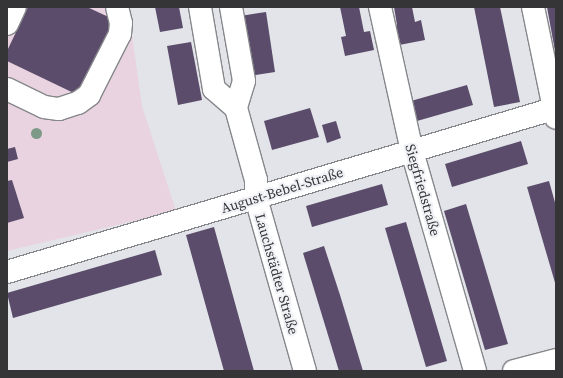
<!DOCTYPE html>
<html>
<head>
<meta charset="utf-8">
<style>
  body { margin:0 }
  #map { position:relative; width:563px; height:378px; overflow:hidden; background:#e2e4e9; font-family:"Source Serif 4",serif }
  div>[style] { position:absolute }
  .commercial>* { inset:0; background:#e9d3e0 }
  .building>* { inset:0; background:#5a4c6a }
  .roads { filter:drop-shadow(1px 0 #86878b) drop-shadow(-1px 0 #86878b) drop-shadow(0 1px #86878b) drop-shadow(0 -1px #86878b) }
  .minor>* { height:22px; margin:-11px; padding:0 11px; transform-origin:11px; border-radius:11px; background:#fff }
  .trees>* { width:11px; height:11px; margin:-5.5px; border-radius:50%; background:#7d9987 }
  span { translate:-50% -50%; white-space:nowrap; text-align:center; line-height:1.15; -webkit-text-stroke:4px #f0f1f6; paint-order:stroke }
  .street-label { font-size:14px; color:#353537 }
  .frame { position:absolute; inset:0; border:8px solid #353537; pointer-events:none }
</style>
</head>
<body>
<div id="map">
  <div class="commercial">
    <i style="clip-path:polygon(7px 7px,128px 7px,142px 106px,176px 211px,7px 251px)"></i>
  </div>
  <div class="building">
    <i style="clip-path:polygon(28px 7px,87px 7px,115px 20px,80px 96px,7px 61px,7px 51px)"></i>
    <i style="clip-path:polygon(155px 7px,179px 7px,183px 28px,160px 32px)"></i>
    <i style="clip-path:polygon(340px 7px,359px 7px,364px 32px,370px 31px,374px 50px,345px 56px,341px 37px,346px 36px)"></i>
    <i style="clip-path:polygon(394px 7px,412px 7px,415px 22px,421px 20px,425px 40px,394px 46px,390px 27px,397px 25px)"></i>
    <i style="clip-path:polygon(474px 7px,500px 7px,520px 102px,494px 107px)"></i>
    <i style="clip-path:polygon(547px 7px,556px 7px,556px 51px,555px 51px)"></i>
    <i style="clip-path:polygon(266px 12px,275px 72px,249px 76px,240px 16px)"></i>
    <i style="clip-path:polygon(191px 42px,202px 100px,178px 105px,167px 46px)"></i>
    <i style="clip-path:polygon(467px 85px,473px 105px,410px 123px,404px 103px)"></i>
    <i style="clip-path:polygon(310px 108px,319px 137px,272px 150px,264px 121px)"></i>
    <i style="clip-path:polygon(336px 121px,341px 138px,327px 143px,322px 125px)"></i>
    <i style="clip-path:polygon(521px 141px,528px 164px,452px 187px,445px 164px)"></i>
    <i style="clip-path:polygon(15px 147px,18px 159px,7px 162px,7px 149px)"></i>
    <i style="clip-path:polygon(12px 180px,24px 218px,7px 223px,7px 181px)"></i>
    <i style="clip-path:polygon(549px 181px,556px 206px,556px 286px,527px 187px)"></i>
    <i style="clip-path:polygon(382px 184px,388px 205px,312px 227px,306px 206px)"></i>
    <i style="clip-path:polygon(466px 204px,508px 344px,485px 350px,444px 211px)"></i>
    <i style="clip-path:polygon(406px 222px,447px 361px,426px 367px,385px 228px)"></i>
    <i style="clip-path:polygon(214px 227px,238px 314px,254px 371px,224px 371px,186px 235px)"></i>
    <i style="clip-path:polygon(324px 246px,340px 295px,363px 371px,339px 371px,303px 253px)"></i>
    <i style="clip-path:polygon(155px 250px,162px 275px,13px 318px,7px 293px)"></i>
  </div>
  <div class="roads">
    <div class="minor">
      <i style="left:200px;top:7px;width:83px;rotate:80.3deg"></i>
      <i style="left:214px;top:89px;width:29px;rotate:41deg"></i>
      <i style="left:231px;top:7px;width:75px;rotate:80deg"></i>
      <i style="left:244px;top:81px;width:28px;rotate:107deg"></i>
      <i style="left:236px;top:108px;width:75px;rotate:74.5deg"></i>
      <i style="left:256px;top:180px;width:18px;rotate:90deg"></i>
      <i style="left:256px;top:198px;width:180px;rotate:74.2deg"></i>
      <i style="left:380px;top:7px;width:148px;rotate:77.5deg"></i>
      <i style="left:412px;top:151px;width:229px;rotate:74deg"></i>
      <i style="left:533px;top:7px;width:113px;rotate:78.3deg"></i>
      <i style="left:7px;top:24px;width:19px;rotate:-65deg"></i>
      <i style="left:7px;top:89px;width:41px;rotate:25.9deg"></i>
      <i style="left:44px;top:107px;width:15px;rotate:8deg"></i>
      <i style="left:59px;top:109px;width:20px;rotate:-18deg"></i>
      <i style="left:78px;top:103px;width:14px;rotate:-36deg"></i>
      <i style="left:89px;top:95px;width:68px;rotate:-63.1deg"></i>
      <i style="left:120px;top:34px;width:11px;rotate:-85deg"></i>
      <i style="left:121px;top:23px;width:16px;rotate:-104deg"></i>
      <i style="left:7px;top:272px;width:573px;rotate:-16.63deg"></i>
      <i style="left:514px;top:371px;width:43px;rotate:-14.7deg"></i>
    </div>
  </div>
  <div class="trees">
    <i style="left:36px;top:133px"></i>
  </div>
  <div class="street-label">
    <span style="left:282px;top:190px;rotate:-17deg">August-Bebel-Straße</span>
    <span style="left:423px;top:190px;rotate:74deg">Siegfriedstraße</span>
    <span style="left:277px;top:274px;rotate:74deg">Lauchstädter Straße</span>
  </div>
  <div class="frame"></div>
</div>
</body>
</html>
